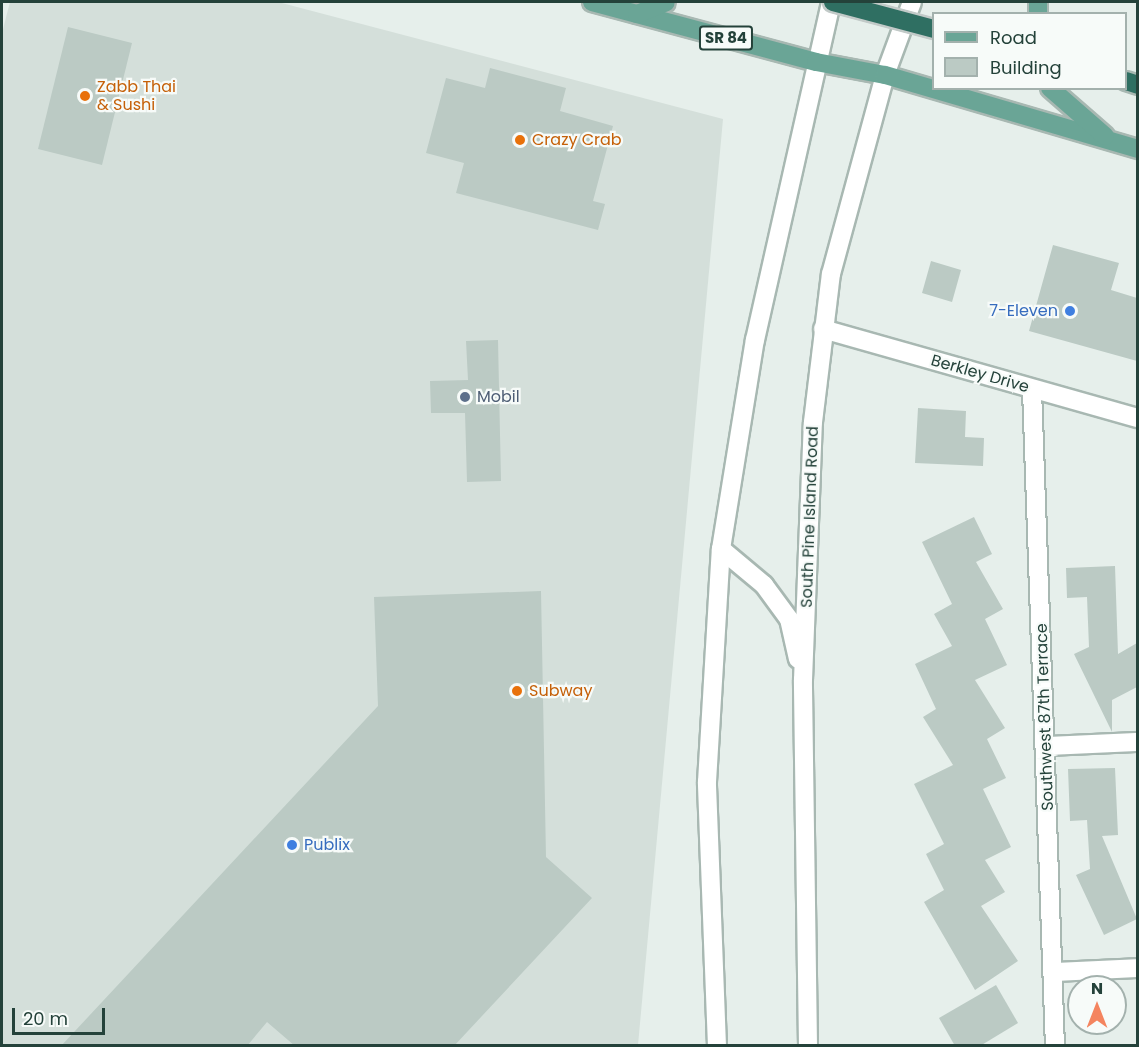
<!DOCTYPE html>
<html>
<head>
<meta charset="utf-8">
<style>
  body { margin:0 }
  #map { position:relative; width:1139px; height:1047px; overflow:hidden; background:#e6efeb; font-family:Poppins,sans-serif }
  div>[style] { position:absolute }
  .built>* { inset:0; background:#d4dfda }
  .building>* { inset:0; background:#bbcac4 }
  .roads { filter:drop-shadow(2px 0 #a8b8b2) drop-shadow(-2px 0 #a8b8b2) drop-shadow(0 2px #a8b8b2) drop-shadow(0 -2px #a8b8b2) }
  .minor>* { height:18px; margin:-9px; padding:0 9px; transform-origin:9px; border-radius:9px; background:#fff }
  .secondary>* { height:18px; margin:-9px; padding:0 9px; transform-origin:9px; border-radius:9px; background:#fff }
  .primary>* { height:18px; margin:-9px; padding:0 9px; transform-origin:9px; border-radius:9px; background:#6aa596 }
  .motorway>* { height:18px; margin:-9px; padding:0 9px; transform-origin:9px; border-radius:9px; background:#2f6f62 }
  .bridges { filter:drop-shadow(2px 0 #c2cac8) drop-shadow(-2px 0 #c2cac8) drop-shadow(0 2px #c2cac8) drop-shadow(0 -2px #c2cac8) }
  .motorway-bridge>* { height:18px; margin:-9px; padding:0 9px; transform-origin:9px; border-radius:9px; background:#2f6f62 }
  .dots>* { width:16px; height:16px; translate:-50% -50%; box-sizing:border-box; border:3px solid #f7fbf9; border-radius:50% }
  span { translate:-50% -50%; white-space:nowrap; text-align:center; line-height:1.15; -webkit-text-stroke:4.5px #f7fbf9; paint-order:stroke }
  .shield-label span { padding:2px 4px; background:#f7fbf9; border:2px solid; border-radius:4px; -webkit-text-stroke-width:0 }
  .shield-label { font-size:15px; color:#24423a; font-weight:700 }
  .food-label { font-size:16px; color:#c56008 }
  .left { translate:0 -50%; text-align:left }
  .shop-label { font-size:16px; color:#366cbe }
  .right { translate:-100% -50%; text-align:right }
  .street-label { font-size:16px; color:#24423a }
  .service-label { font-size:16px; color:#4e5e75 }
  .frame { position:absolute; inset:0; border:3px solid #24423a; pointer-events:none }
  .legend { position:absolute; left:932px; top:12px; width:195px; height:78px; box-sizing:border-box; background:#f7fbf9; border:2px solid #a3b1ad; margin:0; padding:8px 10px; list-style:none; font-size:18px; color:#24423a }
  .legend li { display:flex; align-items:center; gap:12px; height:30px }
  .legend b { width:30px; border:2px solid #a3b1ad }
  .north { position:absolute; left:1067px; top:975px; width:60px; height:60px; box-sizing:border-box; background:#f7fbf9; border:2px solid #a3b1ad; border-radius:50%; rotate:0deg; font-size:16px; font-weight:700; line-height:24px; text-align:center; color:#24423a }
  .north::after { content:''; display:block; margin:auto; width:21px; height:27px; background:#f4845f; clip-path:polygon(50% 0,100% 100%,50% 72%,0 100%) }
  .scale { position:absolute; left:12px; top:1008px; width:93px; height:27px; box-sizing:border-box; border:3px solid #24423a; border-top:0; padding-left:8px; font-size:18px; line-height:21px; white-space:nowrap; color:#24423a; -webkit-text-stroke:4px #f7fbf9; paint-order:stroke }
</style>
</head>
<body>
<div id="map">
  <div class="built">
    <i style="clip-path:polygon(10px 2px,278px 2px,723px 119px,638px 1045px,2px 1046px,2px 33px)"></i>
  </div>
  <div class="building">
    <i style="clip-path:polygon(68px 27px,132px 43px,102px 165px,38px 149px)"></i>
    <i style="clip-path:polygon(490px 68px,566px 88px,560px 111px,613px 126px,593px 201px,605px 204px,598px 230px,456px 193px,464px 163px,426px 153px,446px 78px,485px 88px)"></i>
    <i style="clip-path:polygon(1053px 245px,1119px 263px,1111px 290px,1137px 298px,1137px 361px,1029px 331px)"></i>
    <i style="clip-path:polygon(931px 261px,961px 270px,952px 302px,922px 293px)"></i>
    <i style="clip-path:polygon(498px 340px,501px 481px,467px 482px,465px 413px,431px 413px,430px 381px,468px 380px,466px 341px)"></i>
    <i style="clip-path:polygon(918px 408px,966px 411px,965px 437px,984px 438px,983px 466px,915px 463px)"></i>
    <i style="clip-path:polygon(974px 517px,992px 554px,976px 562px,1003px 609px,985px 619px,1007px 665px,975px 680px,1005px 728px,987px 739px,1006px 778px,983px 789px,1011px 847px,985px 860px,1005px 892px,981px 906px,1018px 961px,975px 990px,924px 902px,944px 890px,926px 854px,944px 844px,914px 784px,953px 765px,923px 717px,936px 709px,915px 664px,952px 646px,934px 614px,952px 604px,922px 542px)"></i>
    <i style="clip-path:polygon(1115px 566px,1118px 654px,1137px 643px,1137px 687px,1112px 700px,1112px 732px,1074px 654px,1089px 647px,1087px 597px,1067px 598px,1066px 568px)"></i>
    <i style="clip-path:polygon(541px 591px,546px 857px,592px 898px,454px 1046px,295px 1046px,267px 1022px,247px 1046px,61px 1046px,378px 706px,374px 597px)"></i>
    <i style="clip-path:polygon(1115px 768px,1118px 835px,1102px 836px,1137px 919px,1104px 935px,1076px 875px,1090px 869px,1087px 820px,1070px 821px,1068px 769px)"></i>
    <i style="clip-path:polygon(996px 985px,1018px 1023px,980px 1046px,955px 1046px,939px 1018px)"></i>
  </div>
  <div class="roads">
    <div class="minor">
      <i style="left:823px;top:329px;width:327px;rotate:15.8deg"></i>
      <i style="left:1032px;top:389px;width:657px;rotate:88deg"></i>
      <i style="left:1046px;top:746px;width:92px;rotate:-2.5deg"></i>
      <i style="left:1054px;top:972px;width:84px;rotate:-2.7deg"></i>
    </div>
    <div class="secondary">
      <i style="left:721px;top:549px;width:56px;rotate:39.9deg"></i>
      <i style="left:764px;top:585px;width:42px;rotate:53.7deg"></i>
      <i style="left:789px;top:619px;width:41px;rotate:77.3deg"></i>
      <i style="left:717px;top:1046px;width:264px;rotate:-92.2deg"></i>
      <i style="left:707px;top:782px;width:233px;rotate:-86.6deg"></i>
      <i style="left:721px;top:549px;width:212px;rotate:-80.8deg"></i>
      <i style="left:755px;top:340px;width:346px;rotate:-77.3deg"></i>
      <i style="left:808px;top:1046px;width:366px;rotate:-90.8deg"></i>
      <i style="left:803px;top:680px;width:258px;rotate:-87.8deg"></i>
      <i style="left:813px;top:422px;width:149px;rotate:-83.1deg"></i>
      <i style="left:831px;top:274px;width:206px;rotate:-74.8deg"></i>
      <i style="left:885px;top:75px;width:78px;rotate:-69.7deg"></i>
    </div>
    <div class="primary">
      <i style="left:592px;top:2px;width:232px;rotate:15deg"></i>
      <i style="left:816px;top:62px;width:70px;rotate:10.7deg"></i>
      <i style="left:885px;top:75px;width:264px;rotate:16.3deg"></i>
      <i style="left:637px;top:14px;width:31px;rotate:-22deg"></i>
      <i style="left:1038px;top:14px;width:12px;rotate:-90deg"></i>
      <i style="left:1050px;top:88px;width:73px;rotate:41.1deg"></i>
    </div>
    <div class="motorway">
      <i style="left:1126px;top:81px;width:13px;rotate:18deg"></i>
    </div>
  </div>
  <div class="bridges">
    <div class="motorway-bridge">
      <i style="left:833px;top:2px;width:105px;rotate:15deg"></i>
    </div>
  </div>
  <div class="dots">
    <i style="left:85px;top:96px;background:#e8710a"></i>
    <i style="left:520px;top:140px;background:#e8710a"></i>
    <i style="left:1070px;top:311px;background:#3f7fe0"></i>
    <i style="left:465px;top:397px;background:#5c6f8a"></i>
    <i style="left:517px;top:691px;background:#e8710a"></i>
    <i style="left:292px;top:845px;background:#3f7fe0"></i>
  </div>
  <div class="shield-label">
    <span style="left:726px;top:38px">SR 84</span>
  </div>
  <div class="food-label">
    <span class="left" style="left:97px;top:96px">Zabb Thai<br>&amp; Sushi</span>
    <span class="left" style="left:532px;top:140px">Crazy Crab</span>
    <span class="left" style="left:529px;top:691px">Subway</span>
  </div>
  <div class="shop-label">
    <span class="right" style="left:1058px;top:311px">7-Eleven</span>
    <span class="left" style="left:304px;top:845px">Publix</span>
  </div>
  <div class="street-label">
    <span style="left:980px;top:374px;rotate:16deg">Berkley Drive</span>
    <span style="left:810px;top:517px;rotate:-88deg">South Pine Island Road</span>
    <span style="left:1045px;top:717px;rotate:-92deg">Southwest 87th Terrace</span>
  </div>
  <div class="service-label">
    <span class="left" style="left:477px;top:397px">Mobil</span>
  </div>
  <div class="frame"></div>
  <ul class="legend">
  <li><b style="height:8px;background:#6aa596"></b>Road</li>
  <li><b style="height:16px;background:#bbcac4"></b>Building</li>
  </ul>
  <div class="north">N</div>
  <div class="scale">20 m</div>
</div>
</body>
</html>
